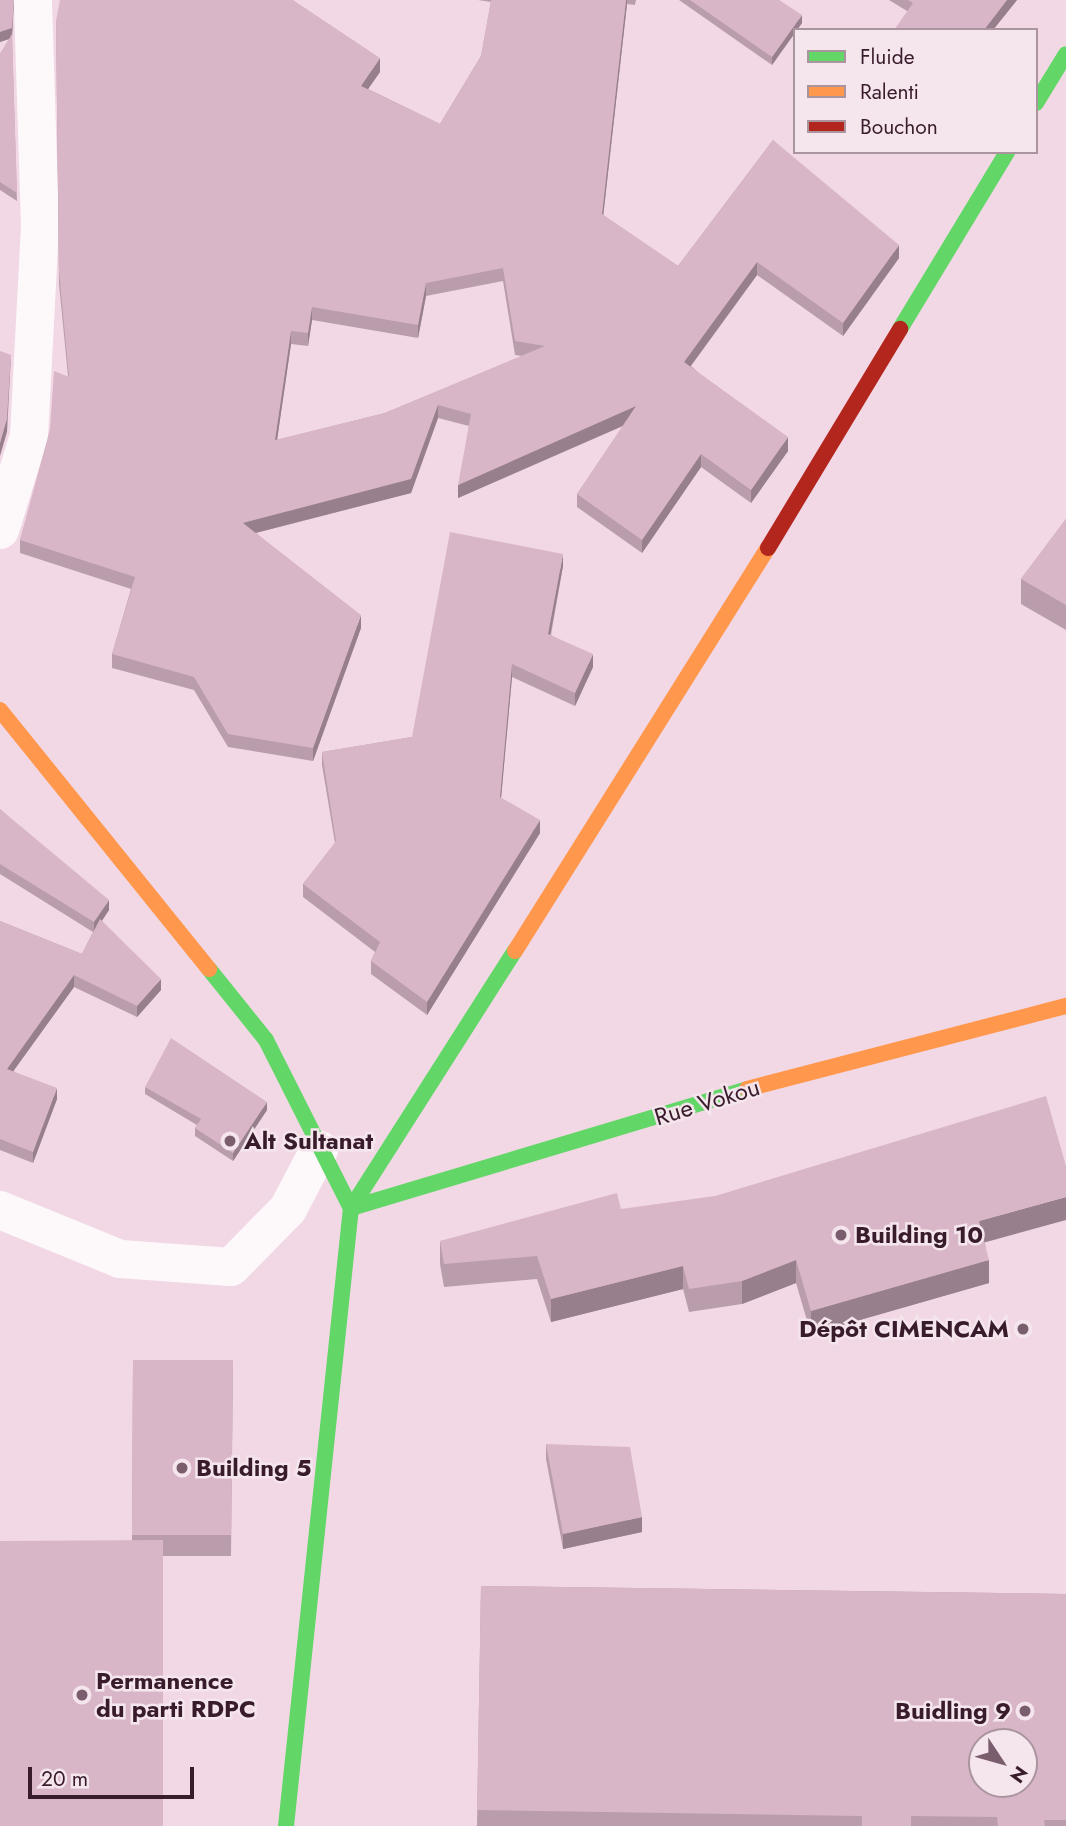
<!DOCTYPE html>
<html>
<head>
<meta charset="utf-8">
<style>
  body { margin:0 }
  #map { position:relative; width:1066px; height:1826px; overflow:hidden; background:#f2d8e5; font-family:Jost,sans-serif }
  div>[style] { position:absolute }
  .street>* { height:38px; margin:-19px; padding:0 19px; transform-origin:19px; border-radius:19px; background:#fdf9fb }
  .fast>* { height:16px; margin:-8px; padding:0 8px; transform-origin:8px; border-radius:8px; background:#63d668 }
  .slow>* { height:16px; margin:-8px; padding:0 8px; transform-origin:8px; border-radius:8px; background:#ff974d }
  .jam>* { height:16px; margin:-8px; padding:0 8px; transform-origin:8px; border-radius:8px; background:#b3261e }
  .wall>* { inset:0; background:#ba9dac }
  .shaded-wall>* { inset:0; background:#977f8c }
  .building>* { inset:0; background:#d8b6c8 }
  .dots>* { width:19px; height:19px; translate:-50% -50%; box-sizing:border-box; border:4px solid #f5e5ec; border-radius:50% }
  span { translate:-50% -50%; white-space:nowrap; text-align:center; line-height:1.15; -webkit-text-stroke:5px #f5e5ec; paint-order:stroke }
  .street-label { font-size:24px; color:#391c2c }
  .poi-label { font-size:24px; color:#391c2c; font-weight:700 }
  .left { translate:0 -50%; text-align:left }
  .right { translate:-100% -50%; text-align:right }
  .legend { position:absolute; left:793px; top:28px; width:245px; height:126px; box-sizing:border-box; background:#f5e5ec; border:2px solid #aa959f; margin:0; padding:9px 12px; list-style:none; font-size:21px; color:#391c2c }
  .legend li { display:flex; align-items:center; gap:14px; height:35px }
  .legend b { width:35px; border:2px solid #aa959f }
  .north { position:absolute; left:968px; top:1728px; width:70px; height:70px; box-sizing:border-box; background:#f5e5ec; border:2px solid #aa959f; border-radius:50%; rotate:126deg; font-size:19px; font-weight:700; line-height:28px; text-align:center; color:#391c2c }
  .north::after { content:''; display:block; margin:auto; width:24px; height:32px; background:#7a5e6d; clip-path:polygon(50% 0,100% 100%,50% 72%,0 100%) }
  .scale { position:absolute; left:28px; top:1767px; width:166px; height:32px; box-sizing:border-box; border:4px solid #391c2c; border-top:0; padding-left:9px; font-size:21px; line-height:24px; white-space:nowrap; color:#391c2c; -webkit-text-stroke:5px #f5e5ec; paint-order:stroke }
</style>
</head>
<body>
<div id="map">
  <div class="street">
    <i style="left:0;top:530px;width:98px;rotate:-72.9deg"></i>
    <i style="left:29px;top:436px;width:210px;rotate:-87deg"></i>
    <i style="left:40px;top:226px;width:226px;rotate:-91.8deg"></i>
    <i style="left:0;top:1210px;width:130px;rotate:22.2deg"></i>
    <i style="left:120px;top:1259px;width:111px;rotate:4.1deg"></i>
    <i style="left:231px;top:1267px;width:81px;rotate:-45.5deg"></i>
    <i style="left:288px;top:1209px;width:67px;rotate:-62.3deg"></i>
  </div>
  <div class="fast">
    <i style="left:1036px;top:103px;width:57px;rotate:-58.5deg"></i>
    <i style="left:900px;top:329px;width:207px;rotate:-58.8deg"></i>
    <i style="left:209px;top:969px;width:91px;rotate:51.2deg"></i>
    <i style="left:266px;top:1040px;width:188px;rotate:63.2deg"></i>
    <i style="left:351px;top:1208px;width:413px;rotate:-16.7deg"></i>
    <i style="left:286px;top:1826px;width:621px;rotate:-84deg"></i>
    <i style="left:351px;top:1208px;width:305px;rotate:-57.5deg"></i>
  </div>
  <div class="slow">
    <i style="left:0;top:710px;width:333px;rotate:51.1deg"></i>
    <i style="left:515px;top:951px;width:476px;rotate:-57.9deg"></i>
    <i style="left:747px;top:1089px;width:330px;rotate:-14.6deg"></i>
  </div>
  <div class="jam">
    <i style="left:768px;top:548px;width:256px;rotate:-58.9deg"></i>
  </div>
  <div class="wall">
    <i style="clip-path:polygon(0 0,14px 0,12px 35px,17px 201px,0 190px,0 54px,9px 39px,0 42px)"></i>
    <i style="clip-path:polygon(evenodd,478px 0,636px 0,635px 5px,627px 4px,603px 215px,678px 266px,773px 140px,899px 258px,843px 336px,757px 275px,691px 366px,788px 451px,751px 503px,701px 467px,642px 553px,577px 507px,577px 494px,623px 426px,458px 498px,469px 426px,438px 418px,411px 493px,256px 533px,361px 628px,313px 761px,228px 747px,194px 690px,112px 668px,112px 654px,131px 589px,20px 553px,20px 540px,68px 376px,59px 284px,56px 21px,380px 72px,368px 89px,440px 124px,481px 56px,491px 2px,478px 0,503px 281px,515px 355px,522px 356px,385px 413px,277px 440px,291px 344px,308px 346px,312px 320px,418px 338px,426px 296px,503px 281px)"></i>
    <i style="clip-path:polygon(679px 0,779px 0,802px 23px,797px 30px,795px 30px,772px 65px)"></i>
    <i style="clip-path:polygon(889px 0,1017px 0,993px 30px,907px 11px)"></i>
    <i style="clip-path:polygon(1066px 519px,1066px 630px,1021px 604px,1021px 579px)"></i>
    <i style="clip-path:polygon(563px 566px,551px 635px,593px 667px,575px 706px,512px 677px,501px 798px,540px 833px,427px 1015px,371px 974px,371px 961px,375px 952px,303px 897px,303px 884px,335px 843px,322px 765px,322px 752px,412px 737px)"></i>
    <i style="clip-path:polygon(0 809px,109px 910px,102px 921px,161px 990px,137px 1017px,74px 987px,13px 1071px,57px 1099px,33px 1163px,0 1150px,0 921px,82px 954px,93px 932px,0 874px)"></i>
    <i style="clip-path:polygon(145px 1087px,267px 1110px,233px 1161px,195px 1136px,195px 1128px,197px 1125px,145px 1094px)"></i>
    <i style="clip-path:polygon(621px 1209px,985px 1243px,989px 1283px,811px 1334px,796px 1283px,742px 1304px,689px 1312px,683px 1289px,551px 1322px,537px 1279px,444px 1287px,440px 1264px,440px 1241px)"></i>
    <i style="clip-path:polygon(133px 1360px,233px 1360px,231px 1556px,163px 1556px,132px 1540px)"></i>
    <i style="clip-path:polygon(546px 1444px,642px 1532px,563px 1549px,546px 1459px)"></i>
    <i style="clip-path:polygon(481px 1586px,1066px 1594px,1066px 1826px,477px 1826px)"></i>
  </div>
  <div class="shaded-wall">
    <i style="clip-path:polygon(14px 0,12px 38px,0 42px,0 32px)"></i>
    <i style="clip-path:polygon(626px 0,627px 0,627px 4px,602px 227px,602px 214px)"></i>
    <i style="clip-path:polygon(1007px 0,1017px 0,993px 30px,984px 30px)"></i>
    <i style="clip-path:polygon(802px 15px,802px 23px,797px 30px,795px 30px,795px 33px,772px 65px,772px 57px)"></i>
    <i style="clip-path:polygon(380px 58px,380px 72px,361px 99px,361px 86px)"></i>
    <i style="clip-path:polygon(899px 245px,899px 258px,843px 336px,843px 323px)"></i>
    <i style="clip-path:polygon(757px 262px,757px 275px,684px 375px,684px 362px)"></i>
    <i style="clip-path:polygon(426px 283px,426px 296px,418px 338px,418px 325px)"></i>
    <i style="clip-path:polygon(312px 307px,312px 320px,308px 346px,308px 333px)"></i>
    <i style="clip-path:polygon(291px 331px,291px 344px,275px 454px,275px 440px)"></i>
    <i style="clip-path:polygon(11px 355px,7px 432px,0 456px,0 443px)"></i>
    <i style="clip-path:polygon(438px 405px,438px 418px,411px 493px,243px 536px,243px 523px)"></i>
    <i style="clip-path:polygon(636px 406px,636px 420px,458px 498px,458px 485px)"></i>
    <i style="clip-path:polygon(788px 437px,788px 451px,751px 503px,751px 490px)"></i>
    <i style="clip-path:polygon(701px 454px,701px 467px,642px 553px,642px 540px)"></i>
    <i style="clip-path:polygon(563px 554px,563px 566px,548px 646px,548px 634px)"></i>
    <i style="clip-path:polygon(361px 615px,361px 628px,313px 761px,313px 748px)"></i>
    <i style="clip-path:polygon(593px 654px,593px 667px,575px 706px,575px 693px)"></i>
    <i style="clip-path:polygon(512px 664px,512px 677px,500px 810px,500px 797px)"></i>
    <i style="clip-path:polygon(540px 820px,540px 833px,427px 1015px,427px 1002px)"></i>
    <i style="clip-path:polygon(109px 900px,109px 910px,94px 932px,94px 922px)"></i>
    <i style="clip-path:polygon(74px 975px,74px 987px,7px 1080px,7px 1069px)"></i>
    <i style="clip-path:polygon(161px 979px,161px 990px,137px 1017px,137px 1006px)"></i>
    <i style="clip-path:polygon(57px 1088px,57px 1099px,33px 1163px,33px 1152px)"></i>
    <i style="clip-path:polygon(267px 1102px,267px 1110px,233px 1161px,233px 1153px)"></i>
    <i style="clip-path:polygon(1066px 1197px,1066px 1220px,979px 1244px,979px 1221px)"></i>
    <i style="clip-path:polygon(796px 1260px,796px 1283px,742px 1304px,742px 1281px)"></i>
    <i style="clip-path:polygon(989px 1260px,989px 1283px,811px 1334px,811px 1311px)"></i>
    <i style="clip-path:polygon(683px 1266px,683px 1289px,551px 1322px,551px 1299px)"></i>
    <i style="clip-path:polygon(642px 1517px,642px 1532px,563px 1549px,563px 1534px)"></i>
  </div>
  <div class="building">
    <i style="clip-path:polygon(0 0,14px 0,12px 28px,0 32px)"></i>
    <i style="clip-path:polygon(evenodd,60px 0,293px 0,380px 58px,361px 86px,440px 124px,481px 56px,491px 0,626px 0,602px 214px,678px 266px,773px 140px,899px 245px,843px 323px,757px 262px,684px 362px,788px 437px,751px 490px,701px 454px,642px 540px,577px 494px,636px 406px,458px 485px,471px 414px,438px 405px,411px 479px,243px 523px,361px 615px,313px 748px,228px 734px,194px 677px,112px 654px,135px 577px,20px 540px,50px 429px,54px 371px,69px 377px,59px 271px,56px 21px,60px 0,503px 268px,515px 341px,545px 346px,385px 413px,275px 440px,291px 331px,308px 333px,312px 307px,418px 325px,426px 283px,503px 268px)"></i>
    <i style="clip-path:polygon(690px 0,779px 0,802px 15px,772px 57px)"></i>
    <i style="clip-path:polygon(908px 0,1007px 0,984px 30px,894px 30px,913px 3px)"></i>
    <i style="clip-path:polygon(12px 34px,17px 193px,0 182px,0 54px)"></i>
    <i style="clip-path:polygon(0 351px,11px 355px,7px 419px,0 443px)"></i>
    <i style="clip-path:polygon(1066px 519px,1066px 605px,1021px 579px)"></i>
    <i style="clip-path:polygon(450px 532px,563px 554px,548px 634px,593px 654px,575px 693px,512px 664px,500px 797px,540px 820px,427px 1002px,371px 961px,380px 942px,303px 884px,336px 841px,322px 752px,412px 737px)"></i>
    <i style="clip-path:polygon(0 809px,109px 900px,94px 922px,0 864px)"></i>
    <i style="clip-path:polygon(100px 919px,161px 979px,137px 1006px,74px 975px,7px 1069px,57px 1088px,33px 1152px,0 1139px,0 921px,82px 954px)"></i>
    <i style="clip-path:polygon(171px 1038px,267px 1102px,233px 1153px,195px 1128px,201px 1119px,145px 1087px)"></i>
    <i style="clip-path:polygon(1046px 1096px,1066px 1166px,1066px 1197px,979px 1221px,989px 1260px,811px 1311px,796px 1260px,742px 1281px,689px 1289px,683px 1266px,551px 1299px,537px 1256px,444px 1264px,440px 1241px,617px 1193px,621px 1209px,715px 1196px)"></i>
    <i style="clip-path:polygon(133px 1360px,233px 1360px,231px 1535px,132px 1535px)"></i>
    <i style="clip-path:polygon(546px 1444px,630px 1447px,642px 1517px,563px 1534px)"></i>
    <i style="clip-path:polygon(163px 1540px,163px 1826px,0 1826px,0 1541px)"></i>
    <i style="clip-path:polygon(evenodd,481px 1586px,1066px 1594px,1066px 1820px,1044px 1820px,1045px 1826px,998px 1826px,997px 1817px,911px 1816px,911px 1826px,862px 1826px,862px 1816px,477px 1810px,481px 1586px,982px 1742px,1024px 1742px,1024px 1784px,982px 1784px,982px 1742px)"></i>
  </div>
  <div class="dots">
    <i style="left:230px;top:1141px;background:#7a5e6d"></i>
    <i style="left:841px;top:1235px;background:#7a5e6d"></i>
    <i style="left:1023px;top:1329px;background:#7a5e6d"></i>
    <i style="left:182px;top:1468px;background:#7a5e6d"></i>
    <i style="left:82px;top:1695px;background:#7a5e6d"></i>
    <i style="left:1025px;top:1711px;background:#7a5e6d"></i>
  </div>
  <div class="street-label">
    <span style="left:707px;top:1102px;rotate:-17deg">Rue Vokou</span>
  </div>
  <div class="poi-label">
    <span class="left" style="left:244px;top:1141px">Alt Sultanat</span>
    <span class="left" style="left:855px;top:1235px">Building 10</span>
    <span class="right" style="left:1009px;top:1329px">Dépôt CIMENCAM</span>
    <span class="left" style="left:196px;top:1468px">Building 5</span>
    <span class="left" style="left:96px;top:1695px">Permanence<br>du parti RDPC</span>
    <span class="right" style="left:1011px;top:1711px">Buidling 9</span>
  </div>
  <ul class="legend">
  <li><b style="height:9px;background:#63d668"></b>Fluide</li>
  <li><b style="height:9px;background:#ff974d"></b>Ralenti</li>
  <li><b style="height:9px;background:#b3261e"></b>Bouchon</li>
  </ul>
  <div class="north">N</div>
  <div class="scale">20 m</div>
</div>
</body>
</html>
